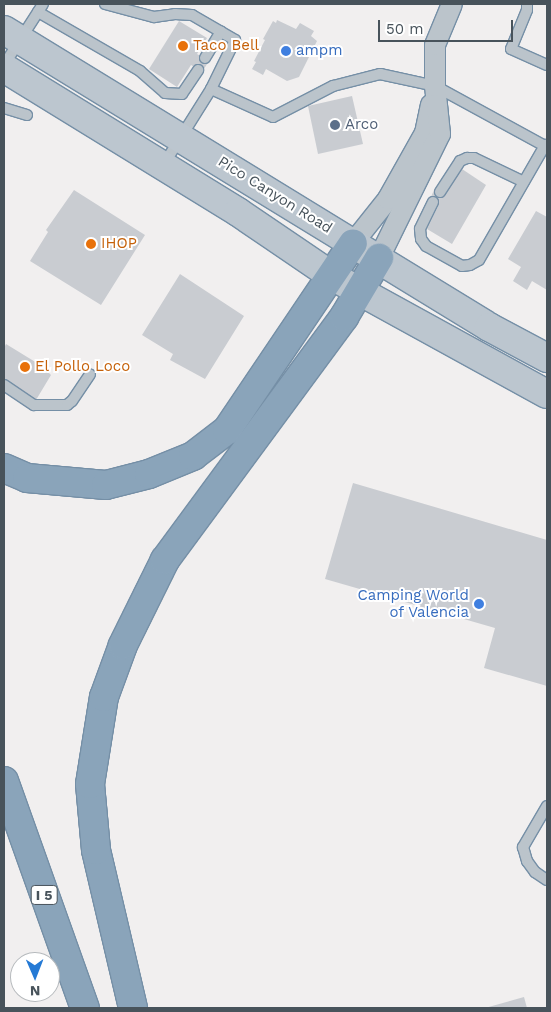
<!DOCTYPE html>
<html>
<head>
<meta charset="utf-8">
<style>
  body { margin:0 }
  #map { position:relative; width:551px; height:1012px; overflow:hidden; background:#f1efef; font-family:"Work Sans",sans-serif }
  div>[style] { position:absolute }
  .building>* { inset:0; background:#c9ccd1 }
  .roads { filter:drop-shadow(1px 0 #758fa6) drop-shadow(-1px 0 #758fa6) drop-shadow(0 1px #758fa6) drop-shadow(0 -1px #758fa6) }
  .lane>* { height:10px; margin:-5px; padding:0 5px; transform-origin:5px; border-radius:5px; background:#bbc4cb }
  .street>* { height:20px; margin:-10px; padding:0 10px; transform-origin:10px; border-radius:10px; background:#bbc4cb }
  .secondary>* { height:28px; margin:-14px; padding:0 14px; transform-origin:14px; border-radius:14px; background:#bcc6cf }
  .highway>* { height:28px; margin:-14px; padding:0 14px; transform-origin:14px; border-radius:14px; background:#8aa4ba }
  .dots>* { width:14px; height:14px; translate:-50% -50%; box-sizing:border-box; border:2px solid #fff; border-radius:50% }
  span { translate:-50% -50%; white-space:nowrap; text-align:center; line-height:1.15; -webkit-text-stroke:4px #fff; paint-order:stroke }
  .shield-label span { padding:1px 4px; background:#fff; border:1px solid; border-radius:4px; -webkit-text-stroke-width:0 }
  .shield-label { font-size:14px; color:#48535b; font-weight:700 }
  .food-label { font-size:15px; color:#c56008 }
  .left { translate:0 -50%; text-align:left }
  .shop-label { font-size:15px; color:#366cbe }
  .right { translate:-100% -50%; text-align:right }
  .service-label { font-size:15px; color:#4e5e75 }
  .street-label { font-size:15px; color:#48535b }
  .frame { position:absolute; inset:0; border:5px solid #48535b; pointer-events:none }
  .north { position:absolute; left:10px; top:952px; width:50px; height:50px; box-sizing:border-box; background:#fff; border:1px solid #b6babd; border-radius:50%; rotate:179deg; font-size:14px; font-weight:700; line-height:20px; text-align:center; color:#48535b }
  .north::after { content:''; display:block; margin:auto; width:18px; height:22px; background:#257ad5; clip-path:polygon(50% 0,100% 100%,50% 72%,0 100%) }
  .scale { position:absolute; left:378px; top:20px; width:135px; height:22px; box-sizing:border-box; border:2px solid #48535b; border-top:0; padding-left:6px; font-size:15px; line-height:18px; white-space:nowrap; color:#48535b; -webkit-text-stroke:4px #fff; paint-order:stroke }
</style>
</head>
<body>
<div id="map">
  <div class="building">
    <i style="clip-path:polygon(277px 20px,296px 29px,300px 23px,314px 31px,311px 36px,317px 41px,299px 77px,287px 81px,266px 69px,263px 75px,252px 69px,256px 62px,254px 61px,265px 40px,263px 39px,273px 21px,276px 23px)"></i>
    <i style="clip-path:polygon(179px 21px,207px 38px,197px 54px,209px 61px,202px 72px,191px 65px,177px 87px,149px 69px)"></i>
    <i style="clip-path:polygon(352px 96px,363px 144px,318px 154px,308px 106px)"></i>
    <i style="clip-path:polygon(462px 169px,486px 185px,452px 244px,427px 229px,438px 206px,430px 199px,434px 190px,445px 195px)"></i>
    <i style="clip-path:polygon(74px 190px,145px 235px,101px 305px,30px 261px,48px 232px,46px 230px)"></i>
    <i style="clip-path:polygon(536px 211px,547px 217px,547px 290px,532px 281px,527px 290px,513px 281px,521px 267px,508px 259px)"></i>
    <i style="clip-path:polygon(180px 274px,244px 316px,205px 379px,170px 360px,173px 354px,142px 335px)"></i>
    <i style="clip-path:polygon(6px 344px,50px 371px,49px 373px,51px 375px,36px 400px,4px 380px,4px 348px)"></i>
    <i style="clip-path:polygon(353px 483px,547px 540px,547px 686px,484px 668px,495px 628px,325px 579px)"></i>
    <i style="clip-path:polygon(524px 997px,527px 1008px,485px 1008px)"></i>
  </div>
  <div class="roads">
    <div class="lane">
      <i style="left:105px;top:4px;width:51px;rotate:14.9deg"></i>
      <i style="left:154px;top:17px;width:21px;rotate:-8deg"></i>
      <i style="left:175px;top:14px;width:17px;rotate:3deg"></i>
      <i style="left:192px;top:15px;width:50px;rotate:30.2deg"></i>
      <i style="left:235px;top:40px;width:55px;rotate:116.1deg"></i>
      <i style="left:527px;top:4px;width:6px;rotate:90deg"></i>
      <i style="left:527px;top:10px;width:42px;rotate:112.3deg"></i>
      <i style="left:511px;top:49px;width:39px;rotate:24deg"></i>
      <i style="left:38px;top:12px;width:118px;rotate:30deg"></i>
      <i style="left:140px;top:71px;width:33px;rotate:41deg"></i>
      <i style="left:165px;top:93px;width:17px;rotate:3deg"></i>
      <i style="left:182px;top:94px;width:29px;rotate:-56deg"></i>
      <i style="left:205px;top:58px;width:31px;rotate:-59deg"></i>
      <i style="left:4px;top:65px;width:72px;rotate:-57.4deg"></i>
      <i style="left:4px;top:108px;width:24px;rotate:17deg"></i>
      <i style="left:164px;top:164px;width:89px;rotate:-57.9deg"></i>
      <i style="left:211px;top:89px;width:68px;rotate:24.3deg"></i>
      <i style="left:273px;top:117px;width:68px;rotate:-27.3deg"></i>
      <i style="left:333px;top:86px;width:49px;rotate:-14.3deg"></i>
      <i style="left:380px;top:74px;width:56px;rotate:12.3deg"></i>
      <i style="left:435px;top:86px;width:128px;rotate:28.6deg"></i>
      <i style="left:440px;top:192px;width:37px;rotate:-57deg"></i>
      <i style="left:460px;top:161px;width:8px;rotate:-23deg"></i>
      <i style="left:467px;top:158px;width:7px"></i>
      <i style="left:474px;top:158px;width:55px;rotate:25.6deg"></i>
      <i style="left:433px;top:202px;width:30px;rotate:116deg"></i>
      <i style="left:420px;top:229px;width:10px;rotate:84deg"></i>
      <i style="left:421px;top:239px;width:9px;rotate:54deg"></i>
      <i style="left:426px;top:246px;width:41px;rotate:29.1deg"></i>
      <i style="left:462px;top:266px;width:8px;rotate:-7deg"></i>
      <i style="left:470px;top:265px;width:10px;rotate:-29deg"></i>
      <i style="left:479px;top:260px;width:133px;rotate:-60.1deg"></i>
      <i style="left:4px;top:385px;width:36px;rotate:34deg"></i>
      <i style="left:34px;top:405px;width:33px"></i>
      <i style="left:67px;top:405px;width:6px;rotate:-39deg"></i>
      <i style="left:72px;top:401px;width:32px;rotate:-56deg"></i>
      <i style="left:547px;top:806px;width:48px;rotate:120.3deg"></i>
      <i style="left:523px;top:847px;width:15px;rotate:74deg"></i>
      <i style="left:527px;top:861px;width:14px;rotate:54deg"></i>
      <i style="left:535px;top:872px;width:14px;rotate:34deg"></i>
    </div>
    <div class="street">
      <i style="left:353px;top:243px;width:56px;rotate:-51.5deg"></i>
      <i style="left:388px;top:199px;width:76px;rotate:-60.7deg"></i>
      <i style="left:425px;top:133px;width:29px;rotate:-78deg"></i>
      <i style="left:379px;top:258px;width:138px;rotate:-63.8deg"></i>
      <i style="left:440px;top:134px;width:48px;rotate:-95.9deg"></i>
      <i style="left:435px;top:86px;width:41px;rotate:-90deg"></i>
      <i style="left:435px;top:45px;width:44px;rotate:-67.5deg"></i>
    </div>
    <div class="secondary">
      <i style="left:4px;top:30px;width:569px;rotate:31.48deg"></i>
      <i style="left:489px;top:327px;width:66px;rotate:28.1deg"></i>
      <i style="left:4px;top:68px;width:275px;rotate:31.6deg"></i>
      <i style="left:238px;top:212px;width:114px;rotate:34.2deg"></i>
      <i style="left:332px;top:276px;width:245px;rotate:28.8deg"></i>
    </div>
    <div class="highway">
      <i style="left:4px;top:468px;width:25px;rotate:23deg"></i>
      <i style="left:27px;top:478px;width:79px;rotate:5.1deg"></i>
      <i style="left:106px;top:485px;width:44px;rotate:-14.3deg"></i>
      <i style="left:149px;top:474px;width:48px;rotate:-22.2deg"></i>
      <i style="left:193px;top:456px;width:43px;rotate:-37.4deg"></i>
      <i style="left:227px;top:430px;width:225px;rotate:-56deg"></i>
      <i style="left:4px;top:781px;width:241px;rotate:70.4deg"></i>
      <i style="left:133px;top:1008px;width:162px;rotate:-103.2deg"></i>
      <i style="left:96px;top:850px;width:66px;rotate:-95.2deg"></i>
      <i style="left:90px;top:784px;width:88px;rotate:-80.9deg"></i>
      <i style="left:104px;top:697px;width:55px;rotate:-69.9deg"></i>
      <i style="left:123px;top:645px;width:95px;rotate:-63.7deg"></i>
      <i style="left:165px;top:560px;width:302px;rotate:-53.6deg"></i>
      <i style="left:344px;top:317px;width:69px;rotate:-59.3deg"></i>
    </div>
  </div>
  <div class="dots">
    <i style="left:183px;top:46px;background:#e8710a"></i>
    <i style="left:286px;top:51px;background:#3f7fe0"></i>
    <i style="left:335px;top:125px;background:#5c6f8a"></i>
    <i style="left:91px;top:244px;background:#e8710a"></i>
    <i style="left:25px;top:367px;background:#e8710a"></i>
    <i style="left:479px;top:604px;background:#3f7fe0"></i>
  </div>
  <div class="shield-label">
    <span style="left:44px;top:895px">I 5</span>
  </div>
  <div class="food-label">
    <span class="left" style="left:193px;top:46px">Taco Bell</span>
    <span class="left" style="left:101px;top:244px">IHOP</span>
    <span class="left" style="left:35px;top:367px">El Pollo Loco</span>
  </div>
  <div class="shop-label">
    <span class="left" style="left:296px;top:51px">ampm</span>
    <span class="right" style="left:469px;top:604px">Camping World<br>of Valencia</span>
  </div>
  <div class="service-label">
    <span class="left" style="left:345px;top:125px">Arco</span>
  </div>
  <div class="street-label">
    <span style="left:275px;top:195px;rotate:32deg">Pico Canyon Road</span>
  </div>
  <div class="frame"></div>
  <div class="north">N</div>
  <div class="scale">50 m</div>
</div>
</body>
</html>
